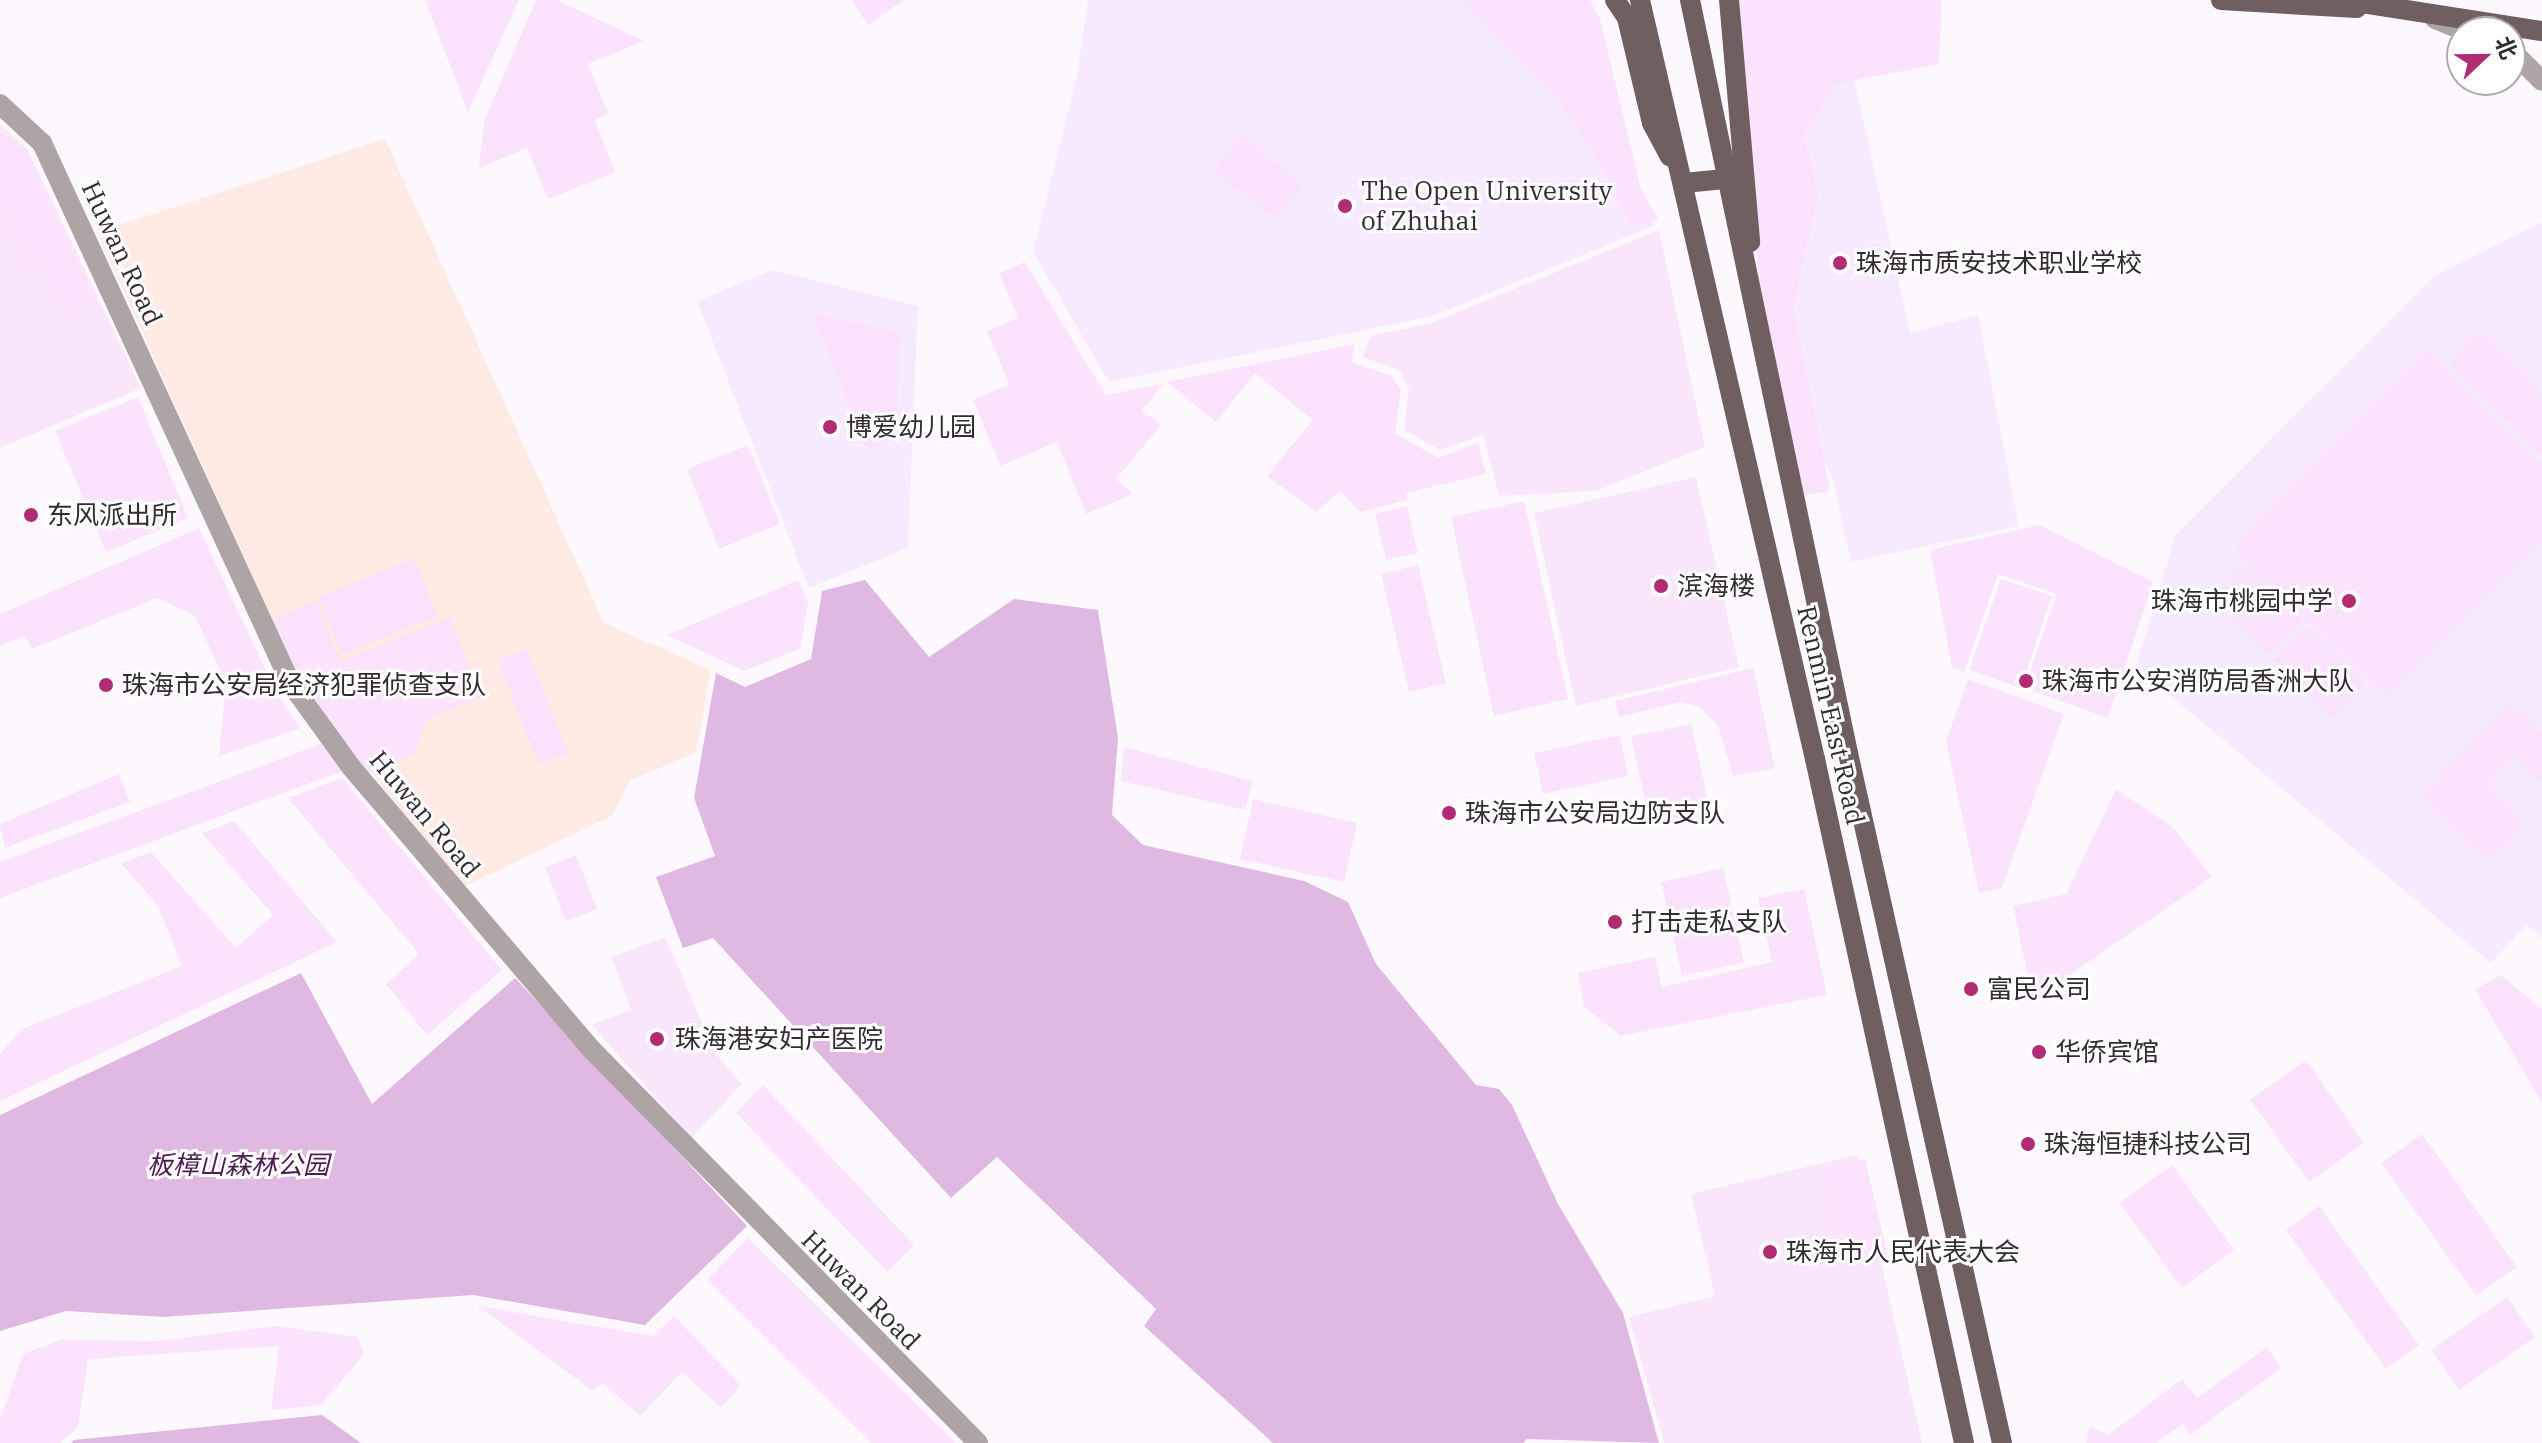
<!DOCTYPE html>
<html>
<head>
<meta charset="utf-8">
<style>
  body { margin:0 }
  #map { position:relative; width:2542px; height:1443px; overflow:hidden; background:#fdf8fe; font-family:"IBM Plex Serif","Noto Sans SC",serif }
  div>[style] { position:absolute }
  .built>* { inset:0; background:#fae6fb }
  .industrial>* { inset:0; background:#ffebe3 }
  .education>* { inset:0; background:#f8eafe }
  .green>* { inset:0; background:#fbe3fd }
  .forest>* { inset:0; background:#e0b9e3 }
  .minor>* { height:20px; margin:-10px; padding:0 10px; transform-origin:10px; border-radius:10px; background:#aea4a5 }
  .major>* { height:20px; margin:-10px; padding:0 10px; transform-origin:10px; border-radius:10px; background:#6f5f60 }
  .dots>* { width:22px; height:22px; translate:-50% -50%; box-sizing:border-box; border:4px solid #fff; border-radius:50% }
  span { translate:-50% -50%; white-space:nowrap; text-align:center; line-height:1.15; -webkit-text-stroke:6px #fff; paint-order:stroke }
  .poi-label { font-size:26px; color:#332d33 }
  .left { translate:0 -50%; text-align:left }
  .right { translate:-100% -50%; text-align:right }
  .street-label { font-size:26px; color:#332d33 }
  .park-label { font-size:26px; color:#4c1d51; font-style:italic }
  .north { position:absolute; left:2446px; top:16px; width:80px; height:80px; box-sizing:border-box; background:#fff; border:2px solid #adabad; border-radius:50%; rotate:68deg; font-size:22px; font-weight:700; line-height:32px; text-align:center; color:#332d33 }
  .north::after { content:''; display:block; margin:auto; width:28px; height:36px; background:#b02d75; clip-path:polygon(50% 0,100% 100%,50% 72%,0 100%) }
</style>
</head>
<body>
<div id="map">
  <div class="built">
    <i style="clip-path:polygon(0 124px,28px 150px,141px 388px,0 448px)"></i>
    <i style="clip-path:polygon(1659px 230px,1705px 447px,1596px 491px,1499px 496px,1483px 435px,1440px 450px,1404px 430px,1409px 388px,1399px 370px,1363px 357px,1370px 336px,1431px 323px)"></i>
    <i style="clip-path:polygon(1696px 477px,1739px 667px,1576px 706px,1534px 513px)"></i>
    <i style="clip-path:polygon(665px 937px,716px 1054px,742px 1084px,691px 1138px,592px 1025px,631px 1010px,611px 957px)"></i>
    <i style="clip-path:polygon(1857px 1155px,1922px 1443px,1664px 1443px,1629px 1317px,1715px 1296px,1691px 1194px)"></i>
  </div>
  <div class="industrial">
    <i style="clip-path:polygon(385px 139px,604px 623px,711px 670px,696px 752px,630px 781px,612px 816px,461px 888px,299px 679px,97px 232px)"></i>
  </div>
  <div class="education">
    <i style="clip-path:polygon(1088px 0,1583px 0,1637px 188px,1656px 225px,1433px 316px,1109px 382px,1033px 252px,1077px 76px)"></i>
    <i style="clip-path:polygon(1758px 0,1837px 0,1910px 333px,1978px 315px,2019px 526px,1851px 562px,1832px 476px,1805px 429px)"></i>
    <i style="clip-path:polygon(2542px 222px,2542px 938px,2526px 925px,2491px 963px,2136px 667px,2175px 536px,2433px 277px)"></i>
    <i style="clip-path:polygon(772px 270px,918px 306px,908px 548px,809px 588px,697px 301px)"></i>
  </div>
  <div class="green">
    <i style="clip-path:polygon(425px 0,519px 0,468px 112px)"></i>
    <i style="clip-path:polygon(536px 0,557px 0,644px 41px,588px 64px,608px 113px,595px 120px,615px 172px,548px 199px,527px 148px,479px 168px,484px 121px)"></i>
    <i style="clip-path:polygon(851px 0,904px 0,868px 25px)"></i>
    <i style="clip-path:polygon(1461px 0,1590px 0,1600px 19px,1641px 189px,1658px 219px,1631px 225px,1609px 178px,1558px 98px)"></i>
    <i style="clip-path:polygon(1735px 0,1942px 0,1939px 64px,1836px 84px,1804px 134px,1818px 197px,1793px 307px,1830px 491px,1800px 496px,1759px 290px,1750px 137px)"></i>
    <i style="clip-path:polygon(0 132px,23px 151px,94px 302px,66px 314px,44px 267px,31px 272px,0 203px)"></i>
    <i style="clip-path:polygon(1241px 136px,1302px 185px,1276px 219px,1214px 171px)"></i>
    <i style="clip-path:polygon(1025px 262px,1106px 395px,1163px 384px,1142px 410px,1161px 425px,1116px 479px,1133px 494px,1086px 514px,1057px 442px,1000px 466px,973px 400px,1009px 384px,987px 331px,1018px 318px,999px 273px)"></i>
    <i style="clip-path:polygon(812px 313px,900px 333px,896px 438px,867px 450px)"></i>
    <i style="clip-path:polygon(2481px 330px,2540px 389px,2507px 422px,2449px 364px)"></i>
    <i style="clip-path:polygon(1355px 344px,1351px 362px,1392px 376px,1401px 390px,1395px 433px,1438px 458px,1478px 443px,1486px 474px,1406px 493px,1407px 500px,1360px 512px,1340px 491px,1316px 512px,1267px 476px,1313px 420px,1255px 373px,1216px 422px,1167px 382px)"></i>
    <i style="clip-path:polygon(2427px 351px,2542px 465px,2542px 540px,2386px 697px,2234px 546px)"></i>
    <i style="clip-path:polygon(2542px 392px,2542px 457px,2510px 424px)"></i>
    <i style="clip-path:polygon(138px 397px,188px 518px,106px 552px,55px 431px)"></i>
    <i style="clip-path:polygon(748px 445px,780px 524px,719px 549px,687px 469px)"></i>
    <i style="clip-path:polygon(1524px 501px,1568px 699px,1494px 716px,1451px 517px)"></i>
    <i style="clip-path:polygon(1407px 506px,1418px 553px,1386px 560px,1375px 514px)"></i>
    <i style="clip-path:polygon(2040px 525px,2153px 582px,2108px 718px,2024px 688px,2057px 594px,1998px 574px,1964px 672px,1952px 668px,1930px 550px)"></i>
    <i style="clip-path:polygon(199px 528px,278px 696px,301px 728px,219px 756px,226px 683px,195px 616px,157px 598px,32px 649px,25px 636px,0 646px,0 614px)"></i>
    <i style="clip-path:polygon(414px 558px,438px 616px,342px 655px,318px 597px)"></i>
    <i style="clip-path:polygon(2244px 564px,2303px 622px,2270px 655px,2212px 597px)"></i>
    <i style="clip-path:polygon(1418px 565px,1446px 683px,1409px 692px,1381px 574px)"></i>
    <i style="clip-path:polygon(2001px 579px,2052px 596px,2021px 688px,1969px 670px)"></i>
    <i style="clip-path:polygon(798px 580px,808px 602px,800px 649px,744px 671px,667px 635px)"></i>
    <i style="clip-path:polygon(316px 600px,340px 661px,450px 617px,481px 697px,427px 719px,414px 755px,362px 775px,294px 682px,268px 621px)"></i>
    <i style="clip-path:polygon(2307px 627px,2365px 685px,2333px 718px,2274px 660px)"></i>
    <i style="clip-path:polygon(527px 649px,568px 753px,538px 764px,498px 660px)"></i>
    <i style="clip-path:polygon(1753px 668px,1775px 768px,1733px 776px,1718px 725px,1699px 707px,1681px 702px,1619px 717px,1615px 701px)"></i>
    <i style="clip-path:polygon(1968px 679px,2064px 714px,2002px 888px,1979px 893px,1946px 741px)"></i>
    <i style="clip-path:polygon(2510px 703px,2542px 733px,2542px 783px,2513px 755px,2485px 784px,2525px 824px,2489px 861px,2421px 796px)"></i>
    <i style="clip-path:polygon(1691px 724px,1711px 814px,1651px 827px,1631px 736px)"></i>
    <i style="clip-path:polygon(1620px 735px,1628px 776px,1543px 794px,1534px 753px)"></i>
    <i style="clip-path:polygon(324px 743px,345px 770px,0 898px,0 862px)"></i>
    <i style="clip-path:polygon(1124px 747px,1253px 781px,1245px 810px,1121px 781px)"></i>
    <i style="clip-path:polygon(119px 774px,130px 802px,5px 848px,0 824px)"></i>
    <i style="clip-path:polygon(342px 778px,502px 970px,427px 1035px,386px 984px,419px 954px,288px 798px)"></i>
    <i style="clip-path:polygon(2116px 789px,2174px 828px,2212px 877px,2033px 1000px,2013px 906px,2066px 894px)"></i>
    <i style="clip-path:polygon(1253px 799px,1357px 823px,1344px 882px,1240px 859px)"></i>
    <i style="clip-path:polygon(234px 821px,337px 942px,0 1101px,0 1054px,22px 1029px,182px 966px,158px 906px,121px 863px,151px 852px,236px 948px,273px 915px,202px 833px)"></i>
    <i style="clip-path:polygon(576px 855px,597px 909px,566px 921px,545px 867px)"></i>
    <i style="clip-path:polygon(1723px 868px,1744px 962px,1682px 976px,1661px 882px)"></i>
    <i style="clip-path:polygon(1804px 889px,1827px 995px,1621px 1036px,1584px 1007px,1578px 973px,1655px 957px,1662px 987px,1772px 962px,1758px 898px)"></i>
    <i style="clip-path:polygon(2501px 975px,2542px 1009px,2542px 1103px,2475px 989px)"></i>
    <i style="clip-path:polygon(2306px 1060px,2364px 1143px,2309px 1182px,2250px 1100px)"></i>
    <i style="clip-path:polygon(763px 1085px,914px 1245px,887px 1272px,736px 1113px)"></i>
    <i style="clip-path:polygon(2422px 1134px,2517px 1267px,2476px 1296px,2381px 1163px)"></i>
    <i style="clip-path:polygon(1865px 1159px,1888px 1256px,1845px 1266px,1823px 1169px)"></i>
    <i style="clip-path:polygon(2172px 1165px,2234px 1250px,2182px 1288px,2119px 1203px)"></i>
    <i style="clip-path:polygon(2319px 1206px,2419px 1345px,2386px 1369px,2286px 1230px)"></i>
    <i style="clip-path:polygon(748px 1238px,956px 1443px,872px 1443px,707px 1280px)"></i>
    <i style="clip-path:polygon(2507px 1297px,2535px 1337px,2459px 1390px,2431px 1350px)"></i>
    <i style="clip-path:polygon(478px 1306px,653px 1336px,674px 1316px,741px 1385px,721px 1408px,682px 1372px,640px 1416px,603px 1383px,593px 1391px)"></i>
    <i style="clip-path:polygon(277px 1326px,358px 1337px,364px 1354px,321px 1405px,271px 1410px,279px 1346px,88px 1359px,78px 1427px,60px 1443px,0 1443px,0 1420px,23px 1354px,61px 1340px,158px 1341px)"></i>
    <i style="clip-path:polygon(2267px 1347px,2281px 1368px,2190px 1435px,2183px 1424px,2156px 1443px,2086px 1443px,2090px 1427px,2108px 1435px,2182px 1379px,2197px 1398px)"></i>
  </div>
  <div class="forest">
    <i style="clip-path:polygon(865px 580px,929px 657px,1014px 599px,1098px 610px,1118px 738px,1112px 815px,1143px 845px,1304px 881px,1348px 902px,1376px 964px,1476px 1085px,1499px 1089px,1512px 1105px,1558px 1204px,1623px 1313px,1659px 1443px,1527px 1439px,1523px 1443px,1273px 1443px,1144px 1326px,1156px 1309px,997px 1157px,951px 1198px,713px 938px,683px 948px,656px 877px,715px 856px,694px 798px,716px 673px,745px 687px,811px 659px,822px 591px)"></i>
    <i style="clip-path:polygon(301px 973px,372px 1104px,515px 978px,747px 1226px,645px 1325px,473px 1295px,163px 1317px,66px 1311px,0 1331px,0 1115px)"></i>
    <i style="clip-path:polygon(322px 1415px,361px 1443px,71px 1443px,74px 1440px)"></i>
  </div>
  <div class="minor">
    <i style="left:2435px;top:19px;width:35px;rotate:22deg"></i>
    <i style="left:2510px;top:49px;width:45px;rotate:45deg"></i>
    <i style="left:0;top:104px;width:57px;rotate:42.9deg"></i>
    <i style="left:42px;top:143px;width:596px;rotate:65.29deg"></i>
    <i style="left:291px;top:684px;width:102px;rotate:54.1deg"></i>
    <i style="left:351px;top:767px;width:372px;rotate:49.6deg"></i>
    <i style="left:592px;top:1050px;width:551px;rotate:45.51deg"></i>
  </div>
  <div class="major">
    <i style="left:1615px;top:0;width:22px;rotate:56deg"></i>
    <i style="left:1627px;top:18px;width:108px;rotate:76.6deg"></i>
    <i style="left:1652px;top:123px;width:38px;rotate:62deg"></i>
    <i style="left:1640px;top:0;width:779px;rotate:77.02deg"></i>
    <i style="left:1815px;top:759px;width:700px;rotate:77.71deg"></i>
    <i style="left:1690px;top:0;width:769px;rotate:78.15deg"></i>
    <i style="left:1848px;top:753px;width:707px;rotate:77.42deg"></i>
    <i style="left:1729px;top:0;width:243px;rotate:85deg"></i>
    <i style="left:2221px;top:0;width:136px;rotate:3.4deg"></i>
    <i style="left:2343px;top:0;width:201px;rotate:8.9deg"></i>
    <i style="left:1684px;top:183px;width:41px;rotate:-5.6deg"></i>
  </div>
  <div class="dots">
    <i style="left:1345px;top:206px;background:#b02d75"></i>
    <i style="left:1840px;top:263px;background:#b02d75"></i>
    <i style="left:830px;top:427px;background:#b02d75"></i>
    <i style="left:31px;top:515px;background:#b02d75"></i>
    <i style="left:1661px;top:586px;background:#b02d75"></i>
    <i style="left:2349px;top:601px;background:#b02d75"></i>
    <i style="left:2026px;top:681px;background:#b02d75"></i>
    <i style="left:106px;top:685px;background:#b02d75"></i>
    <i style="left:1449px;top:813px;background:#b02d75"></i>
    <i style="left:1615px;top:922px;background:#b02d75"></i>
    <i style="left:1971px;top:989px;background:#b02d75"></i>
    <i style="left:657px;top:1039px;background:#b02d75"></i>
    <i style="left:2039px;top:1052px;background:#b02d75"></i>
    <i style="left:2028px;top:1144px;background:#b02d75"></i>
    <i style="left:1770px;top:1252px;background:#b02d75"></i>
  </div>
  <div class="poi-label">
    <span class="left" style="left:1361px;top:206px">The Open University<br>of Zhuhai</span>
    <span class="left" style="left:1856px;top:263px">珠海市质安技术职业学校</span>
    <span class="left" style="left:846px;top:427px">博爱幼儿园</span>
    <span class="left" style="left:47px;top:515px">东风派出所</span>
    <span class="left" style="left:1677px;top:586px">滨海楼</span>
    <span class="right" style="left:2333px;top:601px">珠海市桃园中学</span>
    <span class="left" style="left:2042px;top:681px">珠海市公安消防局香洲大队</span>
    <span class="left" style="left:122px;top:685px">珠海市公安局经济犯罪侦查支队</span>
    <span class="left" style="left:1465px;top:813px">珠海市公安局边防支队</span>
    <span class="left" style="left:1631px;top:922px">打击走私支队</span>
    <span class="left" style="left:1987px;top:989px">富民公司</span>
    <span class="left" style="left:675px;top:1039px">珠海港安妇产医院</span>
    <span class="left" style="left:2055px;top:1052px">华侨宾馆</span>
    <span class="left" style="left:2044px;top:1144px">珠海恒捷科技公司</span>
    <span class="left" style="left:1786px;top:1252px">珠海市人民代表大会</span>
  </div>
  <div class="street-label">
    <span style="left:122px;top:253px;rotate:65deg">Huwan Road</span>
    <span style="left:1831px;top:715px;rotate:77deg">Renmin East Road</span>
    <span style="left:425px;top:814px;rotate:50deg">Huwan Road</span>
    <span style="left:861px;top:1290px;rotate:45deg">Huwan Road</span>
  </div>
  <div class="park-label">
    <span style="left:238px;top:1165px">板樟山森林公园</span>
  </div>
  <div class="north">北</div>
</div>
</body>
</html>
